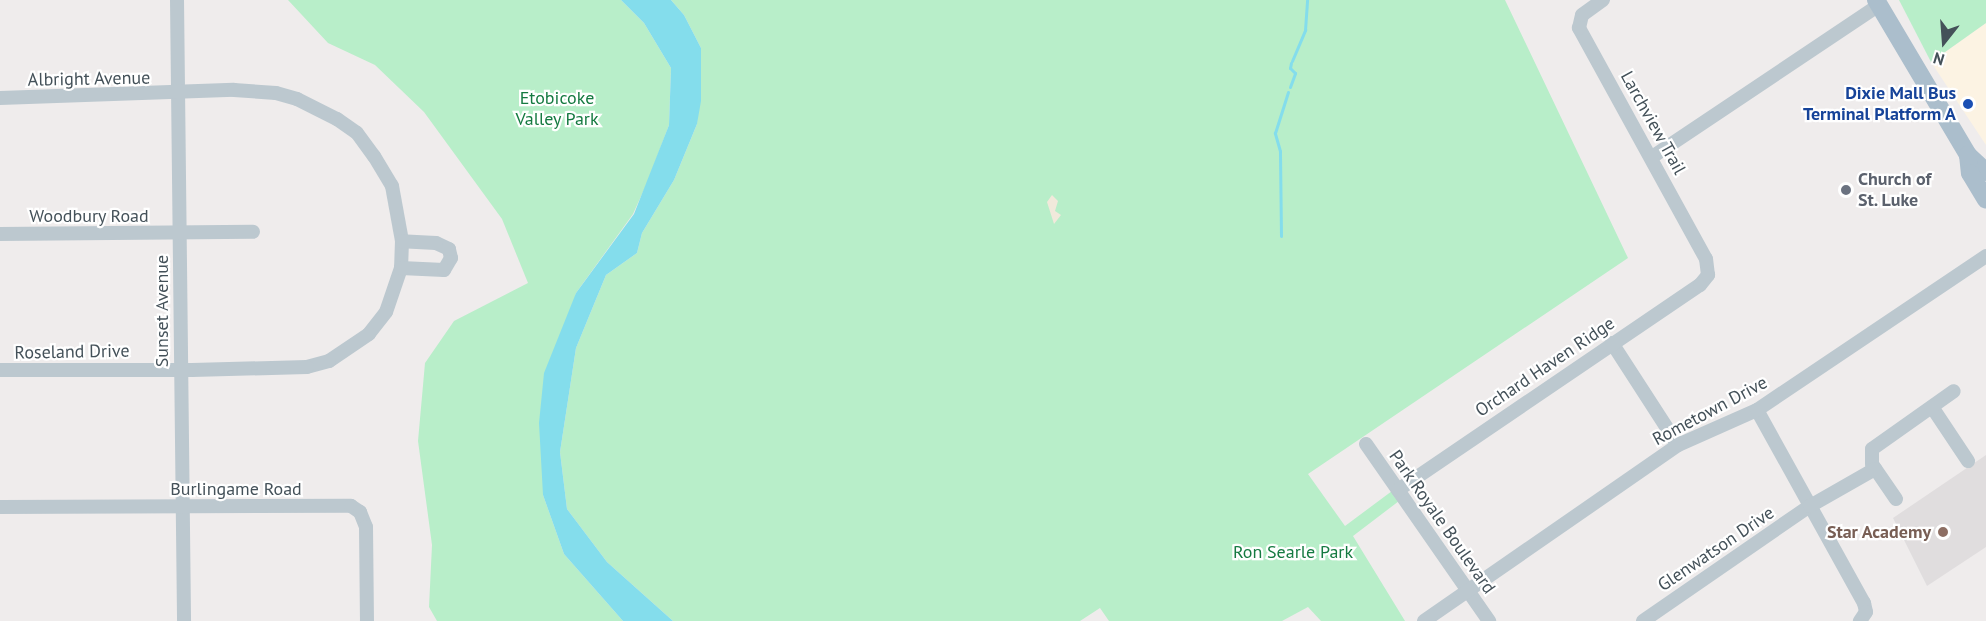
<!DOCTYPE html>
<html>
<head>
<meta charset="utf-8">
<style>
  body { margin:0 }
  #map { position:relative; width:1986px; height:621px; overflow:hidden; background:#efecec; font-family:"PT Sans",sans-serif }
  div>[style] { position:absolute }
  .commercial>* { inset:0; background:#fcf3e3 }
  .education>* { inset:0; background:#e0ddde }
  .green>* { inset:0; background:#b8eec9 }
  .sand>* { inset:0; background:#f1e9db }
  .water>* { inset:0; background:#84ddec }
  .stream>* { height:3px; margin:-1.5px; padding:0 1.5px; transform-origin:1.5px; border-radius:1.5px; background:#84ddec }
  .minor>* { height:14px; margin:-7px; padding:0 7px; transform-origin:7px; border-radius:7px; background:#bcc8cf }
  .major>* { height:18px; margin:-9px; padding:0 9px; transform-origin:9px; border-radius:9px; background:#abbecc }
  .dots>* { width:16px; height:16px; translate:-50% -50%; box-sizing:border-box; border:3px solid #fff; border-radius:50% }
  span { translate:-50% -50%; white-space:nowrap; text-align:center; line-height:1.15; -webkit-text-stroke:4.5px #fff; paint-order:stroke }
  .street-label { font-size:18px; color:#445159 }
  .transit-label { font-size:18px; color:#164399; font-weight:700 }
  .right { translate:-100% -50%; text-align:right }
  .park-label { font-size:18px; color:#157a41 }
  .worship-label { font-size:18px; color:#5b616d; font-weight:700 }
  .left { translate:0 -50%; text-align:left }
  .education-label { font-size:18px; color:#785e54; font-weight:700 }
  .north { position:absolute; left:1914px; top:12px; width:60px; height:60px; -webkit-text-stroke:4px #fff; paint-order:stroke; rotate:197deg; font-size:16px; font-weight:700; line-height:24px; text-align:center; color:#445159 }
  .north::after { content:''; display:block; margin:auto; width:21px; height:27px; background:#445159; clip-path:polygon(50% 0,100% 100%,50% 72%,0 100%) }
</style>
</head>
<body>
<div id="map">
  <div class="commercial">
    <i style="clip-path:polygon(1986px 23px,1986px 145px,1931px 62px)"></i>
  </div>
  <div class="education">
    <i style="clip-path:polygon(1986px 455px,1986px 547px,1927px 586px,1893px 518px)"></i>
  </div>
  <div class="green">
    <i style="clip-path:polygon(288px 0,621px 0,644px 23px,671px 68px,669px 125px,647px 183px,633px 214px,576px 293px,543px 495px,564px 554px,623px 621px,437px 621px,429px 607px,432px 545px,418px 441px,425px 363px,454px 321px,528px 283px,502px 219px,424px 112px,375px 65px,328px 43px)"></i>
    <i style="clip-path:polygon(671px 0,1505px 0,1628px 258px,1308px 474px,1345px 526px,1392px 491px,1399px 501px,1353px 536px,1405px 621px,1321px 621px,1308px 607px,1282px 621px,1109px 621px,1100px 608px,1080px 621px,673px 621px,607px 562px,567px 509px,560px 452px,576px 348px,606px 275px,637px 253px,642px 233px,674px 180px,697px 124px,701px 48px,684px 15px)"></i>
    <i style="clip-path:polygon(1899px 0,1986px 0,1986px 23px,1931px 62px)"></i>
  </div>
  <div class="sand">
    <i style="clip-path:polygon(1052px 195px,1058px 201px,1055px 211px,1061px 215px,1054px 224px,1047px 202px)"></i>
  </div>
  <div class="water">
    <i style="clip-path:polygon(621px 0,671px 0,684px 15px,701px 48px,701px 101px,697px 124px,674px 180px,642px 233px,637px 253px,606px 275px,576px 348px,560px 452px,567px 509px,607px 562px,673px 621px,623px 621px,564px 554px,543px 495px,539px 423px,544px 373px,576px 293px,634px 214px,669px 125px,671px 68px,644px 23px)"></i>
  </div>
  <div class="stream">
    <i style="left:1292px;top:61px;width:34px;rotate:-67deg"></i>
    <i style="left:1305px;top:30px;width:30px;rotate:-86deg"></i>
    <i style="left:1290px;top:87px;width:15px;rotate:-70deg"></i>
    <i style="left:1295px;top:73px;width:7px;rotate:-135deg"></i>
    <i style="left:1290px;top:68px;width:5px;rotate:-79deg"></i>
    <i style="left:1281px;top:236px;width:85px;rotate:-90.7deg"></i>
    <i style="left:1280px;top:151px;width:19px;rotate:-106deg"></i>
    <i style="left:1275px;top:133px;width:43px;rotate:-72.4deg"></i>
  </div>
  <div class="minor">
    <i style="left:177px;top:0;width:621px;rotate:89.35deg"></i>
    <i style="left:0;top:98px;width:234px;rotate:-2deg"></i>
    <i style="left:234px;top:90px;width:42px;rotate:4.1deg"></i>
    <i style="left:276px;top:93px;width:22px;rotate:16deg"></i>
    <i style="left:297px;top:99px;width:45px;rotate:26.6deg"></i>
    <i style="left:337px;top:119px;width:24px;rotate:35deg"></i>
    <i style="left:357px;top:133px;width:29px;rotate:54deg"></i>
    <i style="left:374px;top:156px;width:35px;rotate:59deg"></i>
    <i style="left:392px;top:186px;width:56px;rotate:79.7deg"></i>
    <i style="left:402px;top:241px;width:27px;rotate:92deg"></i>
    <i style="left:401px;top:268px;width:46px;rotate:108.8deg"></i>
    <i style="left:386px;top:312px;width:28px;rotate:128deg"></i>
    <i style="left:369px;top:334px;width:48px;rotate:146deg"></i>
    <i style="left:329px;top:361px;width:23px;rotate:165deg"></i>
    <i style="left:307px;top:367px;width:115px;rotate:178.5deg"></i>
    <i style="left:192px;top:370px;width:192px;rotate:180deg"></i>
    <i style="left:1652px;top:157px;width:273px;rotate:-33.8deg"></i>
    <i style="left:0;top:234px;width:253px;rotate:-0.5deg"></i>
    <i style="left:401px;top:268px;width:43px;rotate:2.7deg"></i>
    <i style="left:444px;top:270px;width:14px;rotate:-60deg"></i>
    <i style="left:451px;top:258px;width:9px;rotate:-103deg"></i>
    <i style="left:449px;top:249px;width:14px;rotate:-155deg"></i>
    <i style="left:436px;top:243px;width:34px;rotate:-177deg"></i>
    <i style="left:1612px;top:343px;width:121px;rotate:57.1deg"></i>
    <i style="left:1932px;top:407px;width:65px;rotate:56.3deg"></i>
    <i style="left:1757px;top:410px;width:221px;rotate:61deg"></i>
    <i style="left:1864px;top:603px;width:9px;rotate:77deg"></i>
    <i style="left:1866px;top:612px;width:11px;rotate:124deg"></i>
    <i style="left:1366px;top:444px;width:216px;rotate:55.2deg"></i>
    <i style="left:1398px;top:490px;width:365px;rotate:-34.2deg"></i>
    <i style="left:1700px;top:285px;width:13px;rotate:-51deg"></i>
    <i style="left:1708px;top:275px;width:16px;rotate:-97deg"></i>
    <i style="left:1706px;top:259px;width:264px;rotate:-118.8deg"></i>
    <i style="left:1579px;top:28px;width:13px;rotate:-77deg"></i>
    <i style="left:1582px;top:15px;width:26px;rotate:-36deg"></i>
    <i style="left:1896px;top:499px;width:42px;rotate:-124.4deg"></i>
    <i style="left:1872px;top:464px;width:15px;rotate:-90deg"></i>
    <i style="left:1872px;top:449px;width:100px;rotate:-35.3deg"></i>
    <i style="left:0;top:507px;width:351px;rotate:-0.2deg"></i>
    <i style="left:351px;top:506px;width:11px;rotate:34deg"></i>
    <i style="left:360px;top:512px;width:16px;rotate:68deg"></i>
    <i style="left:366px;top:527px;width:94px;rotate:89.4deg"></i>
    <i style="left:1424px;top:621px;width:309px;rotate:-34.7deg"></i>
    <i style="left:1678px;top:445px;width:86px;rotate:-23.9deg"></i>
    <i style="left:1757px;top:410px;width:276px;rotate:-33.9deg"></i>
    <i style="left:1643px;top:621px;width:203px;rotate:-34.6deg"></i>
    <i style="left:1810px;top:506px;width:75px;rotate:-29.6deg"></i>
  </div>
  <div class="major">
    <i style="left:1876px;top:0;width:180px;rotate:59.3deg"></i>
    <i style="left:1968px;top:155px;width:25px;rotate:43deg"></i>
    <i style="left:1968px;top:155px;width:18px;rotate:84deg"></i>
    <i style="left:1970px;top:173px;width:31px;rotate:59deg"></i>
  </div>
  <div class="dots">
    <i style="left:1968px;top:104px;background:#1a4fb4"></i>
    <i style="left:1846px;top:190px;background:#6b7280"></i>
    <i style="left:1943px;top:532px;background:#8d6e63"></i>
  </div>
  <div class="street-label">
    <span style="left:89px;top:79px;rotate:-1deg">Albright Avenue</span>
    <span style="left:1653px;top:123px;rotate:61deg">Larchview Trail</span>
    <span style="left:89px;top:216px">Woodbury Road</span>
    <span style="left:162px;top:311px;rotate:-90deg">Sunset Avenue</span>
    <span style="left:72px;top:352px;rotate:-1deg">Roseland Drive</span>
    <span style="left:1545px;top:367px;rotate:-34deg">Orchard Haven Ridge</span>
    <span style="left:1710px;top:411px;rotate:-28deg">Rometown Drive</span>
    <span style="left:236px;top:489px">Burlingame Road</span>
    <span style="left:1442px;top:522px;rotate:55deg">Park Royale Boulevard</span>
    <span style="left:1716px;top:549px;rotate:-34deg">Glenwatson Drive</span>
  </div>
  <div class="transit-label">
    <span class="right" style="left:1956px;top:104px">Dixie Mall Bus<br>Terminal Platform A</span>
  </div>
  <div class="park-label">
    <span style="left:557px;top:109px">Etobicoke<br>Valley Park</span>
    <span style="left:1293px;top:552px">Ron Searle Park</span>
  </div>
  <div class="worship-label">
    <span class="left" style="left:1858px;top:190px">Church of<br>St. Luke</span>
  </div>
  <div class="education-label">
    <span class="right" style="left:1931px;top:532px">Star Academy</span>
  </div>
  <div class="north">N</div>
</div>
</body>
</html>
